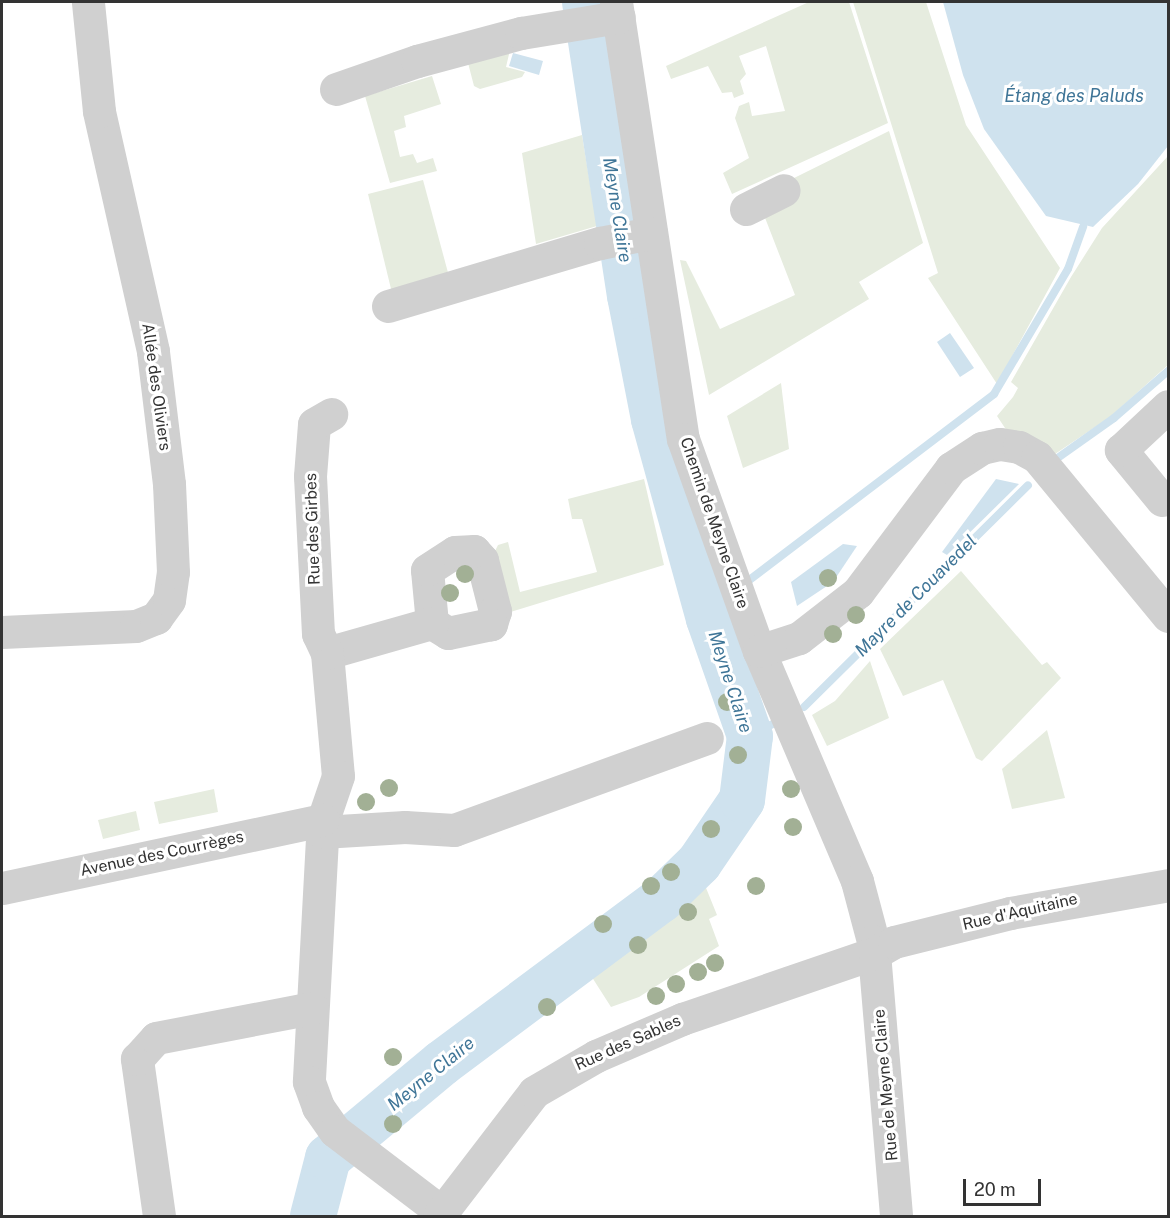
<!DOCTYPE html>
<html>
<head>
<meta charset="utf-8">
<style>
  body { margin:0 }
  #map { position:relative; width:1170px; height:1218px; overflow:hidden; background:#fff; font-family:"Public Sans",sans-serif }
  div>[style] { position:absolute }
  .green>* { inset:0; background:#e6ecdf }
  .water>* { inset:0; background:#cfe2ee }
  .stream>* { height:8px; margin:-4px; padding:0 4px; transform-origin:4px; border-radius:4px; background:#cfe2ee }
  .river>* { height:46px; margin:-23px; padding:0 23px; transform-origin:23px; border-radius:23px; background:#cfe2ee }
  .minor>* { height:33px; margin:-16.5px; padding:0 16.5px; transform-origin:16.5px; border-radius:16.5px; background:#d0d0d0 }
  .trees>* { width:18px; height:18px; margin:-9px; border-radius:50%; background:#a2b095 }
  span { translate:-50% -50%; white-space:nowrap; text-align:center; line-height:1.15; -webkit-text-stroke:6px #fff; paint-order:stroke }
  .street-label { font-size:16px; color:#333 }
  .water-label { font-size:18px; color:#3f7597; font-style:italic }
  .frame { position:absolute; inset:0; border:3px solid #333; pointer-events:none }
  .scale { position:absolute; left:963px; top:1179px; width:78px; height:27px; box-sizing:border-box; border:3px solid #333; border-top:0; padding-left:8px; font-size:18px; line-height:21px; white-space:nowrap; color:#333; -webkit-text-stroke:4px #fff; paint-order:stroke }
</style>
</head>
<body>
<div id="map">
  <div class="green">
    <i style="clip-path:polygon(809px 2px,849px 2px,888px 123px,732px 194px,723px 173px,749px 158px,735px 118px,739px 106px,749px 102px,752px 116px,785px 111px,766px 46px,739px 56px,746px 74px,740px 81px,744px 94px,734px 98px,732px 92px,722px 93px,708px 66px,671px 79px,666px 66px)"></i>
    <i style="clip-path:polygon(853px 2px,926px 2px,966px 125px,1060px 268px,997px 384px,928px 278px,938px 273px)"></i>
    <i style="clip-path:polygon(510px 50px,506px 67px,525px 72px,522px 77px,480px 89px,474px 86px,468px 63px)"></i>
    <i style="clip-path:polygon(432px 76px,441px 104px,404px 116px,406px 127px,394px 131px,400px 157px,413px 154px,417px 163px,433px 158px,437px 171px,390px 183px,365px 96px)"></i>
    <i style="clip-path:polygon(889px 131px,923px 243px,859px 282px,869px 299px,709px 395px,680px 260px,686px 261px,720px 329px,795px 295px,762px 210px,788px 181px)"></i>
    <i style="clip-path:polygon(582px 135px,597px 226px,536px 244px,522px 153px)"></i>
    <i style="clip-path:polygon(1168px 156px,1168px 365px,1110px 417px,1055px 454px,1009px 434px,997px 416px,1013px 397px,1018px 388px,1011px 382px,1071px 277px,1102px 228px)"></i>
    <i style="clip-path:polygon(423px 180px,450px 280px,392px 293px,368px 194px)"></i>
    <i style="clip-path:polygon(781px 383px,789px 449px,743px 468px,727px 416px)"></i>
    <i style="clip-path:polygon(644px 479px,664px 565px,507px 613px,492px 557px,498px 545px,508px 542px,520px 592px,597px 572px,582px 519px,572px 519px,568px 499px)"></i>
    <i style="clip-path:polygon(961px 571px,1042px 665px,1047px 662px,1061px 678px,982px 761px,976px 758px,943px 680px,903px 696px,880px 649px)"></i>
    <i style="clip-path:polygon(870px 661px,889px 718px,827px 746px,812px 715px,835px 701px)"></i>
    <i style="clip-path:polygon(1047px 730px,1065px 798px,1012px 809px,1002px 769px)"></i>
    <i style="clip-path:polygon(214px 789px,218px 812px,159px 824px,154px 802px)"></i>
    <i style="clip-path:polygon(136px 811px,140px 830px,103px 839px,98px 820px)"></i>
    <i style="clip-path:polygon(702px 878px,717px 915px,709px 919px,719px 946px,639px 997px,611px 1007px,588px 971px)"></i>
  </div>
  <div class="water">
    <i style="clip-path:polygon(943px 2px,1168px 2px,1168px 146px,1138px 184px,1093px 227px,1046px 216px,984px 129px,963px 75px)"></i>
    <i style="clip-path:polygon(513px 53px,543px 61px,539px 75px,509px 66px)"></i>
    <i style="clip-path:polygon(950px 333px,974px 368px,960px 377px,937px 342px)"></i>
    <i style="clip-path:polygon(996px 479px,1019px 484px,947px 555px,942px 552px)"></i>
    <i style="clip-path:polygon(843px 544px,857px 546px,833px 582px,797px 606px,791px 582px)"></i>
  </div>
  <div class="stream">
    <i style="left:1059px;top:457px;width:67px;rotate:-35.3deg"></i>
    <i style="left:1114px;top:418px;width:72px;rotate:-41deg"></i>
    <i style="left:748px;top:581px;width:309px;rotate:-37.2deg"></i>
    <i style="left:994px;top:394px;width:145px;rotate:-59.4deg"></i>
    <i style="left:1068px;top:269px;width:45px;rotate:-70.3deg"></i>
    <i style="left:709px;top:619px;width:19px;rotate:-39deg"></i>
    <i style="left:804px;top:707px;width:315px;rotate:-44.7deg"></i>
    <i style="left:750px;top:736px;width:32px;rotate:-28deg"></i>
  </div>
  <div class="river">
    <i style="left:313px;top:1216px;width:60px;rotate:-75.5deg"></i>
    <i style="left:328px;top:1158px;width:148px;rotate:-39.8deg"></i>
    <i style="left:442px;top:1063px;width:273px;rotate:-36.7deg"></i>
    <i style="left:661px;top:900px;width:53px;rotate:-44.2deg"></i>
    <i style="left:699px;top:863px;width:76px;rotate:-55.7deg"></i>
    <i style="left:742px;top:800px;width:64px;rotate:-82.9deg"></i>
    <i style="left:750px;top:736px;width:124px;rotate:-109.3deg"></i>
    <i style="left:709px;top:619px;width:207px;rotate:-105.4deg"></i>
    <i style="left:654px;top:419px;width:125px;rotate:-101deg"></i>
    <i style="left:630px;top:296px;width:297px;rotate:-98.7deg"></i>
  </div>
  <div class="minor">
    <i style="left:616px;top:2px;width:442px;rotate:81.3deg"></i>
    <i style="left:683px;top:439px;width:225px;rotate:70.3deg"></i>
    <i style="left:759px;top:651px;width:250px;rotate:66.9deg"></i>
    <i style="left:857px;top:881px;width:62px;rotate:75.1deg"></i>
    <i style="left:873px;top:941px;width:276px;rotate:85.2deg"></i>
    <i style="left:336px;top:89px;width:86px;rotate:-19.1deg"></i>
    <i style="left:417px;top:61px;width:108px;rotate:-15.1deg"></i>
    <i style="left:521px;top:33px;width:99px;rotate:-9.3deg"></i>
    <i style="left:746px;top:209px;width:42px;rotate:-26.6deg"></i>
    <i style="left:388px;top:306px;width:221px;rotate:-16.6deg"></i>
    <i style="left:600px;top:243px;width:52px;rotate:-11.1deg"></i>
    <i style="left:1162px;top:500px;width:65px;rotate:-129.4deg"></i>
    <i style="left:1121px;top:450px;width:64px;rotate:-43.1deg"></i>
    <i style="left:474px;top:551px;width:12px;rotate:48deg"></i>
    <i style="left:482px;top:560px;width:53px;rotate:75.7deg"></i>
    <i style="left:495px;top:611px;width:14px;rotate:107deg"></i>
    <i style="left:491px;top:624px;width:44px;rotate:168.2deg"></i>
    <i style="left:448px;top:633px;width:19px;rotate:-148deg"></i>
    <i style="left:432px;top:623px;width:53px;rotate:-95.4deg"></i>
    <i style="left:427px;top:570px;width:33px;rotate:-33deg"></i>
    <i style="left:455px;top:552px;width:19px;rotate:-3deg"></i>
    <i style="left:432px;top:623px;width:109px;rotate:164.1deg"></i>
    <i style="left:327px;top:653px;width:123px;rotate:84.9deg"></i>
    <i style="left:338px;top:776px;width:46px;rotate:108.8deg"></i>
    <i style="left:323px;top:820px;width:262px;rotate:93.1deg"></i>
    <i style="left:309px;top:1082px;width:27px;rotate:70deg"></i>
    <i style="left:318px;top:1107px;width:29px;rotate:55deg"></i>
    <i style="left:335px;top:1131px;width:132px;rotate:37.3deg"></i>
    <i style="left:2px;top:632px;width:134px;rotate:-2.6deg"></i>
    <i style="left:136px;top:626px;width:22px;rotate:-22deg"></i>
    <i style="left:156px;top:618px;width:22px;rotate:-54deg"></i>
    <i style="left:169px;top:600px;width:28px;rotate:-82deg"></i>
    <i style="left:173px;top:572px;width:88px;rotate:-92.6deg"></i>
    <i style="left:169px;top:484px;width:134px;rotate:-96.9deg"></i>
    <i style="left:153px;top:351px;width:246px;rotate:-102.7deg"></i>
    <i style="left:99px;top:111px;width:110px;rotate:-95.8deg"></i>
    <i style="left:759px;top:651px;width:42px;rotate:-18deg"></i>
    <i style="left:799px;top:638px;width:75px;rotate:-37.9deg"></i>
    <i style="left:858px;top:592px;width:155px;rotate:-53.1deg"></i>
    <i style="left:951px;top:468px;width:37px;rotate:-33deg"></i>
    <i style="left:982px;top:448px;width:18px;rotate:-13deg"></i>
    <i style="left:1000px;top:444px;width:19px;rotate:9deg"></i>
    <i style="left:1019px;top:447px;width:21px;rotate:29deg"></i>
    <i style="left:1037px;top:457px;width:206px;rotate:50.5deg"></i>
    <i style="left:327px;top:653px;width:21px;rotate:-115deg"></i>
    <i style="left:318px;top:634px;width:158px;rotate:-92.9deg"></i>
    <i style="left:310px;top:476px;width:52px;rotate:-85.6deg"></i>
    <i style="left:314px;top:424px;width:20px;rotate:-30deg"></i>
    <i style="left:322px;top:832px;width:83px;rotate:-3.4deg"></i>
    <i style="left:405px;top:827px;width:49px;rotate:3.5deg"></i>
    <i style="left:454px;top:830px;width:269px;rotate:-20deg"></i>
    <i style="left:2px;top:888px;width:328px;rotate:-12deg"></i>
    <i style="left:159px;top:1216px;width:159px;rotate:-98deg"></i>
    <i style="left:137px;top:1059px;width:28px;rotate:-48deg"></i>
    <i style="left:156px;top:1038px;width:159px;rotate:-10.9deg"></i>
    <i style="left:439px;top:1216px;width:156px;rotate:-52.5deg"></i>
    <i style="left:534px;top:1092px;width:72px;rotate:-30.1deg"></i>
    <i style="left:596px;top:1056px;width:94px;rotate:-23.3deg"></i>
    <i style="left:682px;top:1019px;width:204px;rotate:-18.9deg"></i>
    <i style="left:875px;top:953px;width:22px;rotate:-30deg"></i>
    <i style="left:894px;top:942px;width:120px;rotate:-14deg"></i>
    <i style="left:1010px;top:913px;width:160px;rotate:-10deg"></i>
  </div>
  <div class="trees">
    <i style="left:465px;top:574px"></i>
    <i style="left:828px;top:578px"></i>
    <i style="left:450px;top:593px"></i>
    <i style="left:856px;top:615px"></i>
    <i style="left:833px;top:634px"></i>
    <i style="left:727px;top:702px"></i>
    <i style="left:738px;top:755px"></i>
    <i style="left:389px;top:788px"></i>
    <i style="left:791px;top:789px"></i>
    <i style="left:366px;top:802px"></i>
    <i style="left:793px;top:827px"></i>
    <i style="left:711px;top:829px"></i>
    <i style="left:671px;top:872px"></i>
    <i style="left:651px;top:886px"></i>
    <i style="left:756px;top:886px"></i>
    <i style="left:688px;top:912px"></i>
    <i style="left:603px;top:924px"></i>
    <i style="left:638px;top:945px"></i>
    <i style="left:715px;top:963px"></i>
    <i style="left:698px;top:972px"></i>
    <i style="left:676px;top:984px"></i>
    <i style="left:656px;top:996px"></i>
    <i style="left:547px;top:1007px"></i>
    <i style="left:393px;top:1057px"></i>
    <i style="left:393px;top:1124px"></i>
  </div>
  <div class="street-label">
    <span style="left:156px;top:387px;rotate:82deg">Allée des Oliviers</span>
    <span style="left:714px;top:523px;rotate:71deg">Chemin de Meyne Claire</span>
    <span style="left:313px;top:529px;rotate:-92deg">Rue des Girbes</span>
    <span style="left:162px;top:854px;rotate:-12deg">Avenue des Courrèges</span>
    <span style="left:1020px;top:912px;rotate:-13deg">Rue d'Aquitaine</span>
    <span style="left:628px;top:1043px;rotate:-24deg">Rue des Sables</span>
    <span style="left:886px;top:1085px;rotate:-95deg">Rue de Meyne Claire</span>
  </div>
  <div class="water-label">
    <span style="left:1074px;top:96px">Étang des Paluds</span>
    <span style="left:617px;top:210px;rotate:81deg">Meyne Claire</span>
    <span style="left:916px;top:596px;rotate:-45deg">Mayre de Couavedel</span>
    <span style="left:730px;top:682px;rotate:72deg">Meyne Claire</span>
    <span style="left:431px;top:1074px;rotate:-39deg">Meyne Claire</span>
  </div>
  <div class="frame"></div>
  <div class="scale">20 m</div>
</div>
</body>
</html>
